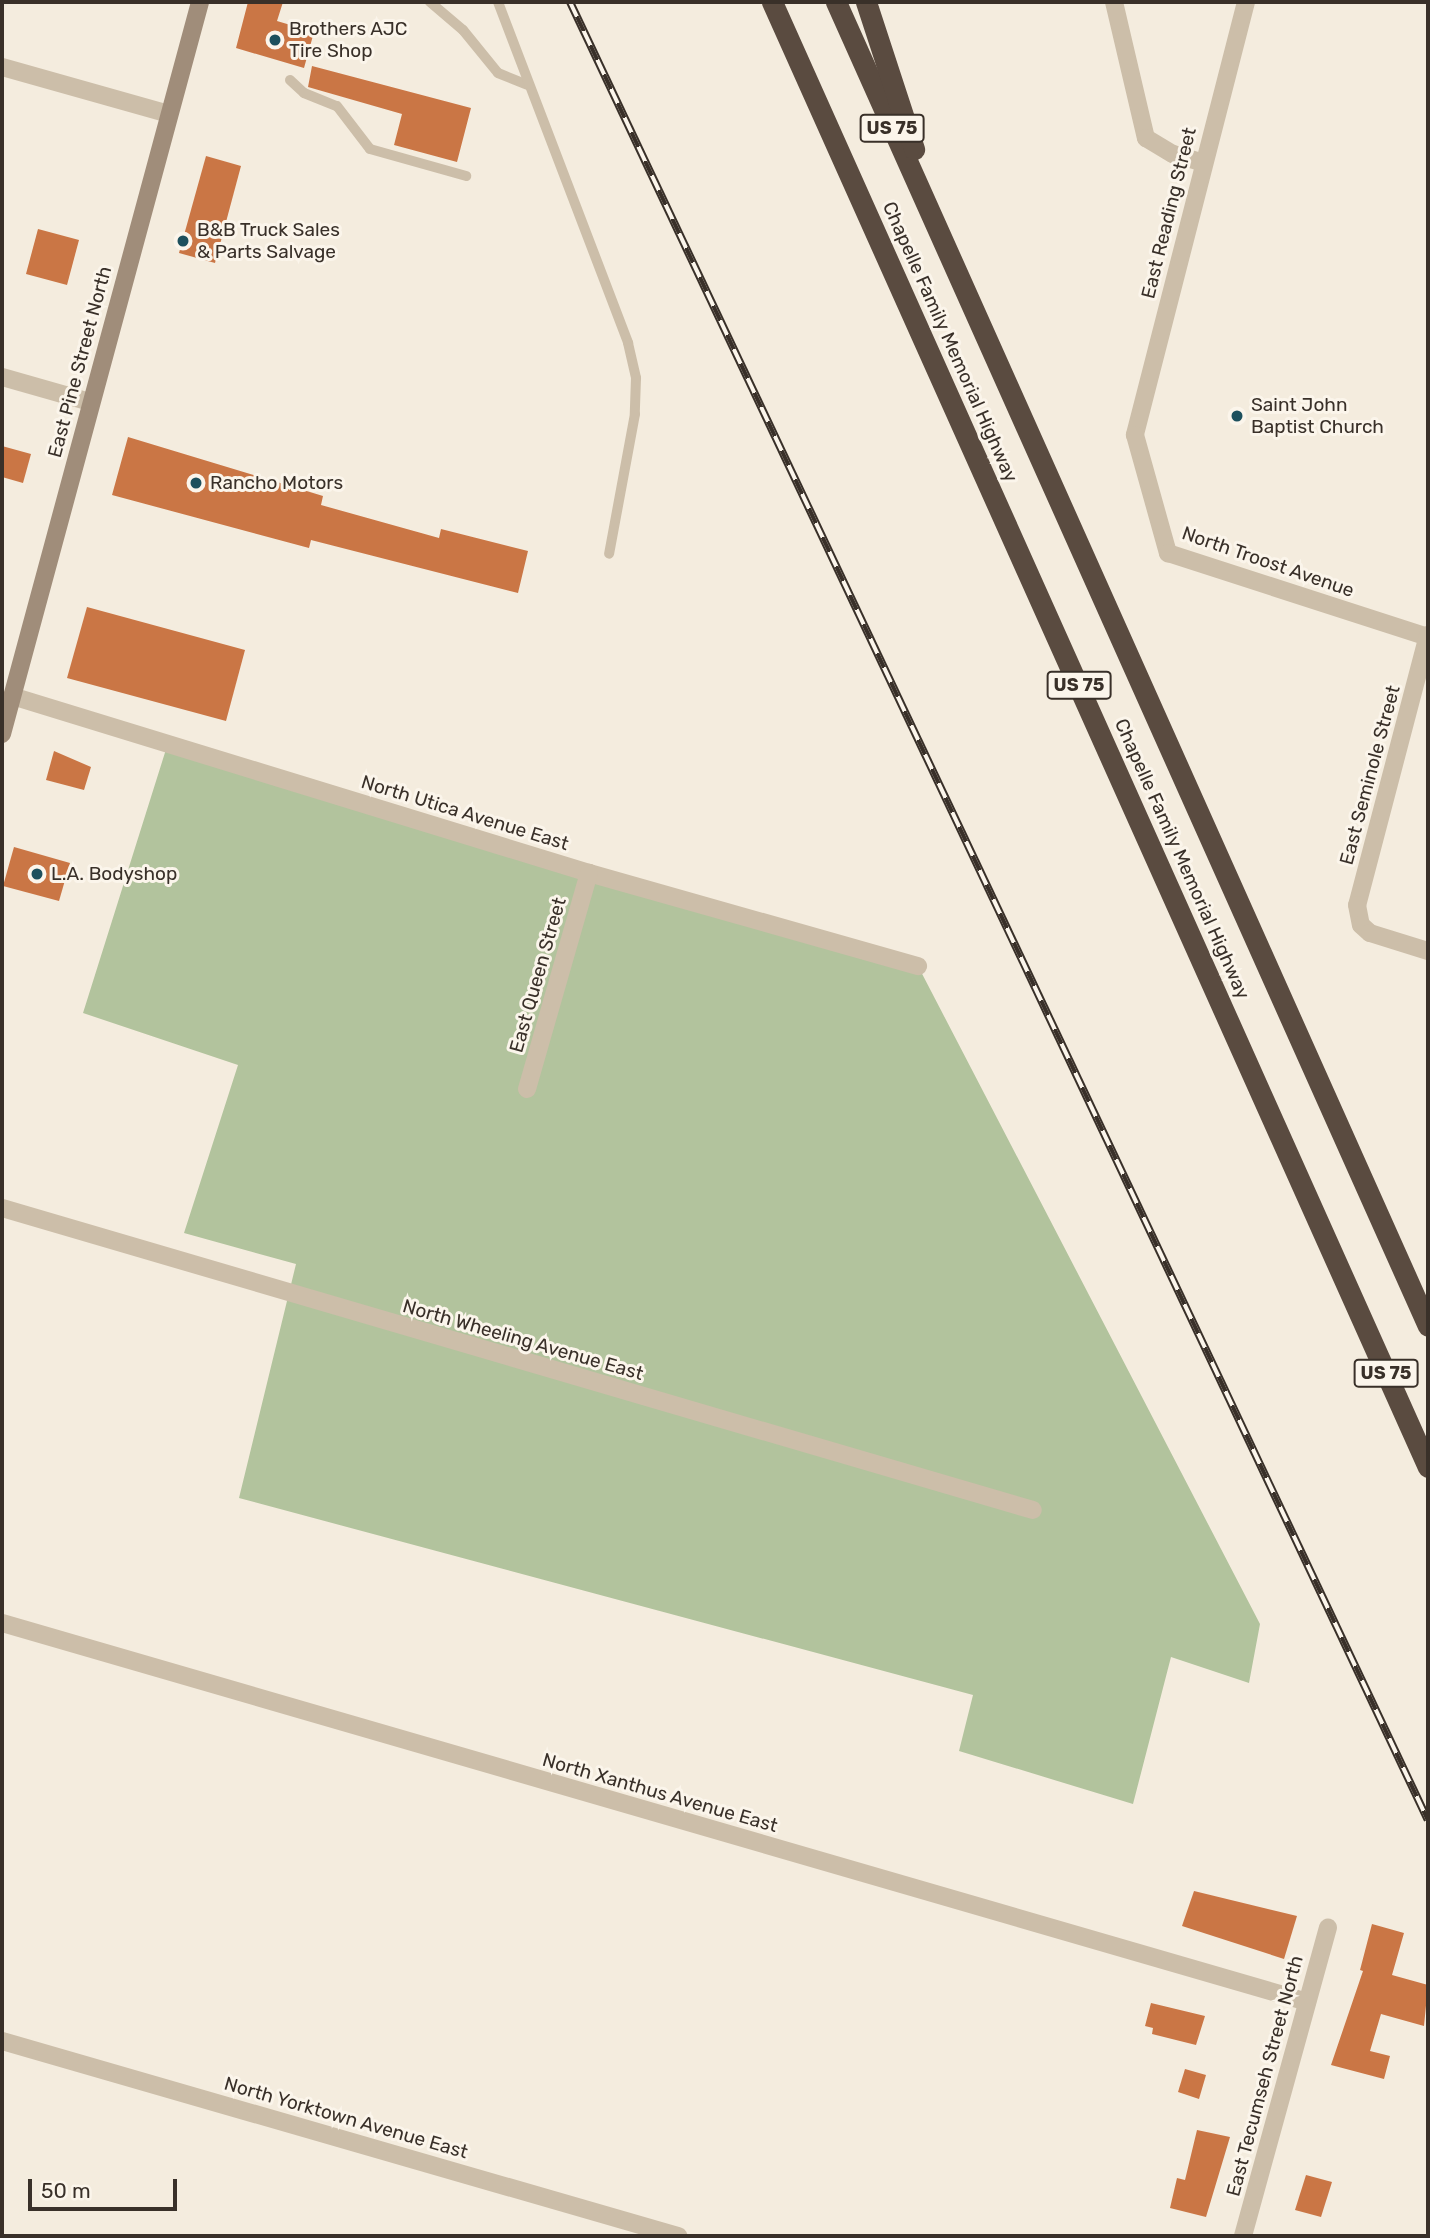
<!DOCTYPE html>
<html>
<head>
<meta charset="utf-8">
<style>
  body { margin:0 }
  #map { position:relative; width:1430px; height:2238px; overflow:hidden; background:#f4ecde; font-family:Rubik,sans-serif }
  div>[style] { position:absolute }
  .green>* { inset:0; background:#b2c39d }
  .building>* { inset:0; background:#ca7645 }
  .service>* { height:10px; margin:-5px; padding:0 5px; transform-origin:5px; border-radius:5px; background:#ccbea9 }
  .minor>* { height:18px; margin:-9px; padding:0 9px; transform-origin:9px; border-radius:9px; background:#ccbea9 }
  .secondary>* { height:18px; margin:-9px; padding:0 9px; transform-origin:9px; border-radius:9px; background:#a08d7a }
  .motorway>* { height:21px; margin:-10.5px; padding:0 10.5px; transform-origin:10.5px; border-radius:10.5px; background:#5a4b40 }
  .rail>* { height:8px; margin-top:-4px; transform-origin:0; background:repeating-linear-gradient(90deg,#fbf5eb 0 16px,#393029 0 32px); box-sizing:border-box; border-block:2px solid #393029 }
  .dots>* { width:19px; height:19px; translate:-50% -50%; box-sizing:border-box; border:4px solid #fbf5eb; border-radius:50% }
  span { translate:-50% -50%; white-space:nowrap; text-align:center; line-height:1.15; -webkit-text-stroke:6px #fbf5eb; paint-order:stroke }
  .shield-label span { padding:2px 5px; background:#fbf5eb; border:2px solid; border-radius:5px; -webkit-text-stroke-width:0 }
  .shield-label { font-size:18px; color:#393029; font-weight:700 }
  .poi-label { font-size:19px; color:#393029 }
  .left { translate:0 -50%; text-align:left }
  .street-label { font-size:19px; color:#393029 }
  .frame { position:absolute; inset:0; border:4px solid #393029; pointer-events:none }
  .scale { position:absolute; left:28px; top:2179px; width:149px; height:32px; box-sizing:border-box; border:4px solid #393029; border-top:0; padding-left:9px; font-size:21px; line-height:24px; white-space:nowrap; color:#393029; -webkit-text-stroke:5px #fbf5eb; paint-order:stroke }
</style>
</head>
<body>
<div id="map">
  <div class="green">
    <i style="clip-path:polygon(168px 743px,918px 966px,1260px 1624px,1249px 1683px,1171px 1657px,1133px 1804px,959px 1751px,973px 1695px,239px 1498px,296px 1264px,184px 1233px,238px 1065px,83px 1013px)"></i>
  </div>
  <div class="building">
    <i style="clip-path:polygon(248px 2px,283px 2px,277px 21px,314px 32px,304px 68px,236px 48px)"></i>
    <i style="clip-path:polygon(312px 66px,471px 108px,457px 162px,394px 145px,402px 114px,308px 87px)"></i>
    <i style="clip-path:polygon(206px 156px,241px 166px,215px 263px,179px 253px)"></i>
    <i style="clip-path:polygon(38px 229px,79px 240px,67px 285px,26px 274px)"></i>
    <i style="clip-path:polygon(128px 437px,323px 496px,321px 505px,439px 538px,441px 529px,528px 551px,518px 593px,311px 540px,309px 548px,112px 495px)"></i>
    <i style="clip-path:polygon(2px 446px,31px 454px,23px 483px,2px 477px)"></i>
    <i style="clip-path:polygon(87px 607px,245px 650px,226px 721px,67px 678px)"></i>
    <i style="clip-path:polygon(54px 751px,91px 767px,84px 790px,46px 780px)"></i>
    <i style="clip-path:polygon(14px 847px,70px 863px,59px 901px,3px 886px)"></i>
    <i style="clip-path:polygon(1194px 1891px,1297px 1916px,1284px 1959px,1182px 1926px)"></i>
    <i style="clip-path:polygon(1372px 1924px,1404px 1933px,1392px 1975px,1428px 1985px,1424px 2026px,1381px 2014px,1370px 2051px,1390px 2056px,1384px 2079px,1331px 2065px,1363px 1971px,1360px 1970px)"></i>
    <i style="clip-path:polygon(1151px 2003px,1205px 2016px,1196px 2045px,1152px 2034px,1153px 2028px,1145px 2026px)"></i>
    <i style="clip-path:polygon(1185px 2069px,1206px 2075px,1199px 2099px,1178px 2092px)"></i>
    <i style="clip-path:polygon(1197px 2130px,1230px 2137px,1206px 2217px,1170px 2208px,1177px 2178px,1185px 2180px)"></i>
    <i style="clip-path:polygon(1306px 2175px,1332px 2182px,1321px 2217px,1295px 2210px)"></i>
  </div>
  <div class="service">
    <i style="left:430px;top:2px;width:43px;rotate:40.3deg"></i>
    <i style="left:463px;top:30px;width:55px;rotate:50.9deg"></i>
    <i style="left:498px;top:73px;width:31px;rotate:22deg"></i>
    <i style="left:498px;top:2px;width:365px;rotate:69.1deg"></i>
    <i style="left:628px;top:343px;width:36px;rotate:77deg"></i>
    <i style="left:636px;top:378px;width:36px;rotate:92deg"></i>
    <i style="left:635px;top:414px;width:142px;rotate:100.5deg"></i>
    <i style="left:290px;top:80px;width:19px;rotate:43deg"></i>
    <i style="left:304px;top:93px;width:35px;rotate:22deg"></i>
    <i style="left:337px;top:106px;width:54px;rotate:52.5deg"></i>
    <i style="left:370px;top:149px;width:100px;rotate:15.7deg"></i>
  </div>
  <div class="minor">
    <i style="left:1114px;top:2px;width:140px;rotate:76.8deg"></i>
    <i style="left:1146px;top:138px;width:31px;rotate:31deg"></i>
    <i style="left:1173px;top:154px;width:32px;rotate:16deg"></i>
    <i style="left:1246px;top:2px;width:447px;rotate:104.4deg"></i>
    <i style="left:1135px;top:435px;width:123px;rotate:74.4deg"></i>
    <i style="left:1168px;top:553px;width:273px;rotate:17.9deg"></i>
    <i style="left:2px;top:67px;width:173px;rotate:15.7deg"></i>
    <i style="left:2px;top:377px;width:91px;rotate:15.9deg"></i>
    <i style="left:1428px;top:635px;width:279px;rotate:104.7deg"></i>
    <i style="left:1357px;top:905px;width:20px;rotate:79deg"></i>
    <i style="left:1361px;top:925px;width:12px;rotate:42deg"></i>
    <i style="left:1370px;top:933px;width:61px;rotate:17.2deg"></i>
    <i style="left:12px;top:696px;width:604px;rotate:17.05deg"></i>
    <i style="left:589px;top:873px;width:342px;rotate:15.8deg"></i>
    <i style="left:527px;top:1089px;width:225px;rotate:-74deg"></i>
    <i style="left:2px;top:1208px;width:1074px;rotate:16.33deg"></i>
    <i style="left:2px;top:1623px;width:1359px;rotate:16.19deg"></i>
    <i style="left:2px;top:2041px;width:704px;rotate:16.09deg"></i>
    <i style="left:1243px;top:2236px;width:320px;rotate:-74.6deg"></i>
  </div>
  <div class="secondary">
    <i style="left:2px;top:734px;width:758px;rotate:-74.86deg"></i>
  </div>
  <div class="motorway">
    <i style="left:772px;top:2px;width:1605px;rotate:65.88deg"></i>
    <i style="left:836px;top:2px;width:1450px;rotate:65.91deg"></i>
    <i style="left:866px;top:2px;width:155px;rotate:71.9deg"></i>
  </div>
  <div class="rail">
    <i style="left:570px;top:2px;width:2010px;rotate:64.74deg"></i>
  </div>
  <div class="dots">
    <i style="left:275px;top:40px;background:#1d505d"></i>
    <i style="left:183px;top:241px;background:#1d505d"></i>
    <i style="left:1237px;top:416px;background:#1d505d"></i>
    <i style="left:196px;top:483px;background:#1d505d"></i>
    <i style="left:37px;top:874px;background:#1d505d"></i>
  </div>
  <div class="shield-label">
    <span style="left:892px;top:128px">US 75</span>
    <span style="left:1079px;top:685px">US 75</span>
    <span style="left:1386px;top:1373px">US 75</span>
  </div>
  <div class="poi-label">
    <span class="left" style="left:289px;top:40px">Brothers AJC<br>Tire Shop</span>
    <span class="left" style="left:197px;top:241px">B&amp;B Truck Sales<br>&amp; Parts Salvage</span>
    <span class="left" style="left:1251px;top:416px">Saint John<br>Baptist Church</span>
    <span class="left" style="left:210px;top:483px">Rancho Motors</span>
    <span class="left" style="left:51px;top:874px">L.A. Bodyshop</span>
  </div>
  <div class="street-label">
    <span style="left:1169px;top:213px;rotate:-76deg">East Reading Street</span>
    <span style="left:950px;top:342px;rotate:66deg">Chapelle Family Memorial Highway</span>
    <span style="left:80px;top:362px;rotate:-75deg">East Pine Street North</span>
    <span style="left:1268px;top:562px;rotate:19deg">North Troost Avenue</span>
    <span style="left:1370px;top:775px;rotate:-75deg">East Seminole Street</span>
    <span style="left:465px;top:813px;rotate:17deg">North Utica Avenue East</span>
    <span style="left:1182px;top:859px;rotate:66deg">Chapelle Family Memorial Highway</span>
    <span style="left:538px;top:975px;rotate:-74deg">East Queen Street</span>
    <span style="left:523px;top:1340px;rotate:16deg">North Wheeling Avenue East</span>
    <span style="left:660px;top:1793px;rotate:16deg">North Xanthus Avenue East</span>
    <span style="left:1265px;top:2076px;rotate:-75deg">East Tecumseh Street North</span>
    <span style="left:346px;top:2118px;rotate:16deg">North Yorktown Avenue East</span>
  </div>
  <div class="frame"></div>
  <div class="scale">50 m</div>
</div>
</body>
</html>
